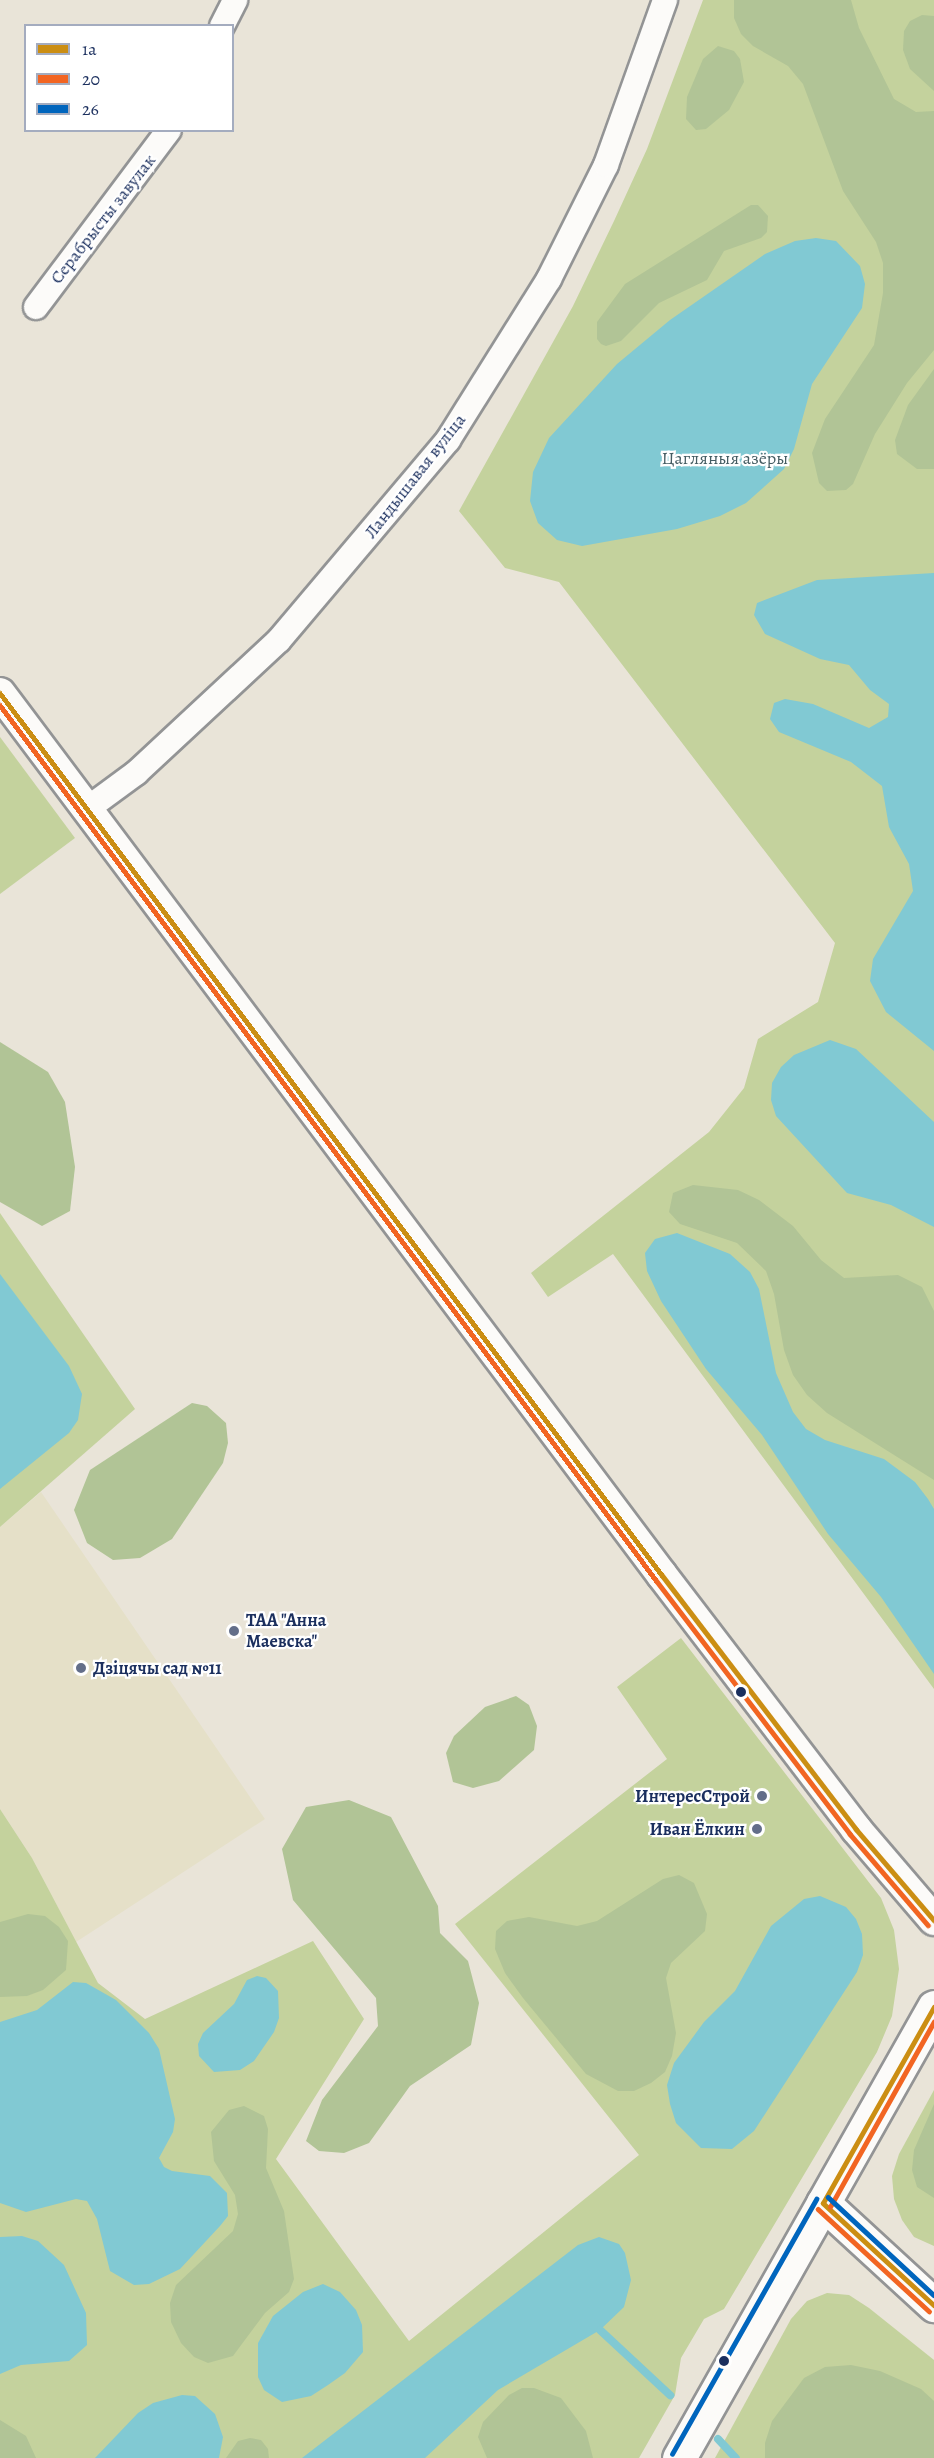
<!DOCTYPE html>
<html>
<head>
<meta charset="utf-8">
<style>
  body { margin:0 }
  #map { position:relative; width:934px; height:2458px; overflow:hidden; background:#e9e4d8; font-family:Alegreya,serif }
  div>[style] { position:absolute }
  .built>* { inset:0; background:#e5e0c8 }
  .green>* { inset:0; background:#c4d29d }
  .forest>* { inset:0; background:#b1c496 }
  .water>* { inset:0; background:#81c9d3 }
  .stream>* { height:8px; margin:-4px; padding:0 4px; transform-origin:4px; border-radius:4px; background:#81c9d3 }
  .roads { filter:drop-shadow(2px 0 #939495) drop-shadow(-2px 0 #939495) drop-shadow(0 2px #939495) drop-shadow(0 -2px #939495) }
  .minor>* { height:24px; margin:-12px; padding:0 12px; transform-origin:12px; border-radius:12px; background:#fcfbf9 }
  .tertiary>* { height:30px; margin:-15px; padding:0 15px; transform-origin:15px; border-radius:15px; background:#fcfbf9 }
  .primary>* { height:33px; margin:-16.5px; padding:0 16.5px; transform-origin:16.5px; border-radius:16.5px; background:#fcfbf9 }
  .trunk>* { height:33px; margin:-16.5px; padding:0 16.5px; transform-origin:16.5px; border-radius:16.5px; background:#fcfbf9 }
  .bus-1>* { height:4.5px; margin:-2.25px; padding:0 2.25px; transform-origin:2.25px; border-radius:2.25px; background:#cb8e13 }
  .bus-2>* { height:4.5px; margin:-2.25px; padding:0 2.25px; transform-origin:2.25px; border-radius:2.25px; background:#f26522 }
  .bus-3>* { height:4.5px; margin:-2.25px; padding:0 2.25px; transform-origin:2.25px; border-radius:2.25px; background:#0065bd }
  .dots>* { width:16px; height:16px; translate:-50% -50%; box-sizing:border-box; border:3px solid #fff; border-radius:50% }
  span { translate:-50% -50%; white-space:nowrap; text-align:center; line-height:1.15; -webkit-text-stroke:4.5px #fff; paint-order:stroke }
  .street-label { font-size:18px; color:#1b2f5e }
  .park-label { font-size:18px; color:#445c62 }
  .poi-label { font-size:18px; color:#1b2f5e; font-weight:700 }
  .left { translate:0 -50%; text-align:left }
  .right { translate:-100% -50%; text-align:right }
  .legend { position:absolute; left:24px; top:24px; width:210px; height:108px; box-sizing:border-box; background:#fff; border:2px solid #a4acbf; margin:0; padding:8px 10px; list-style:none; font-size:18px; color:#1b2f5e }
  .legend li { display:flex; align-items:center; gap:12px; height:30px }
  .legend b { width:30px; border:2px solid #a4acbf }
</style>
</head>
<body>
<div id="map">
  <div class="built">
    <i style="clip-path:polygon(41px 1492px,265px 1819px,76px 1942px,32px 1858px,0 1809px,0 1527px)"></i>
  </div>
  <div class="green">
    <i style="clip-path:polygon(703px 0,934px 0,934px 1689px,613px 1254px,548px 1297px,531px 1273px,709px 1132px,744px 1088px,758px 1039px,818px 1002px,835px 943px,559px 582px,505px 568px,459px 511px,573px 306px,614px 221px,647px 149px)"></i>
    <i style="clip-path:polygon(0 737px,75px 838px,0 894px)"></i>
    <i style="clip-path:polygon(0 1213px,135px 1409px,0 1527px)"></i>
    <i style="clip-path:polygon(681px 1638px,881px 1898px,894px 1930px,899px 1969px,892px 2016px,877px 2052px,724px 2309px,704px 2319px,681px 2358px,675px 2395px,639px 2458px,0 2458px,0 1809px,32px 1858px,98px 1983px,145px 2019px,313px 1941px,364px 2019px,276px 2159px,409px 2341px,639px 2155px,455px 1924px,667px 1759px,617px 1687px)"></i>
    <i style="clip-path:polygon(934px 2090px,934px 2246px,914px 2237px,902px 2220px,894px 2199px,892px 2176px,899px 2154px)"></i>
    <i style="clip-path:polygon(827px 2293px,849px 2295px,869px 2308px,934px 2360px,934px 2458px,715px 2458px,791px 2319px,807px 2301px)"></i>
  </div>
  <div class="forest">
    <i style="clip-path:polygon(734px 0,851px 0,859px 28px,894px 99px,916px 112px,934px 111px,934px 350px,907px 383px,875px 434px,853px 484px,846px 490px,827px 491px,819px 483px,812px 453px,825px 419px,874px 345px,883px 293px,883px 263px,876px 242px,843px 191px,803px 84px,788px 66px,753px 46px,741px 34px,734px 18px)"></i>
    <i style="clip-path:polygon(922px 15px,934px 16px,934px 91px,910px 69px,903px 50px,904px 31px,910px 21px)"></i>
    <i style="clip-path:polygon(718px 46px,734px 51px,740px 59px,744px 82px,729px 110px,706px 129px,696px 130px,686px 119px,687px 97px,703px 59px)"></i>
    <i style="clip-path:polygon(751px 205px,758px 205px,768px 216px,767px 232px,761px 238px,724px 251px,707px 280px,659px 303px,621px 341px,606px 346px,601px 344px,597px 339px,597px 322px,625px 284px)"></i>
    <i style="clip-path:polygon(934px 369px,934px 469px,917px 469px,897px 454px,895px 440px,908px 405px)"></i>
    <i style="clip-path:polygon(0 1042px,48px 1072px,65px 1102px,75px 1167px,70px 1211px,42px 1226px,0 1202px)"></i>
    <i style="clip-path:polygon(693px 1185px,738px 1190px,759px 1200px,793px 1226px,821px 1260px,844px 1278px,898px 1275px,922px 1287px,934px 1311px,934px 1480px,827px 1413px,807px 1395px,793px 1375px,784px 1350px,774px 1294px,766px 1271px,737px 1243px,680px 1224px,669px 1212px,673px 1193px)"></i>
    <i style="clip-path:polygon(192px 1403px,207px 1406px,226px 1423px,228px 1443px,223px 1463px,172px 1539px,140px 1558px,113px 1560px,87px 1543px,74px 1510px,90px 1470px)"></i>
    <i style="clip-path:polygon(516px 1696px,529px 1705px,537px 1726px,534px 1750px,499px 1781px,473px 1788px,453px 1782px,446px 1753px,454px 1736px,485px 1707px)"></i>
    <i style="clip-path:polygon(349px 1800px,391px 1817px,438px 1906px,440px 1933px,468px 1961px,479px 2003px,471px 2045px,410px 2086px,369px 2143px,344px 2153px,319px 2151px,306px 2141px,322px 2100px,378px 2026px,376px 1998px,293px 1900px,282px 1849px,306px 1807px)"></i>
    <i style="clip-path:polygon(679px 1875px,694px 1883px,707px 1914px,705px 1931px,671px 1963px,666px 1978px,676px 2033px,672px 2056px,665px 2072px,651px 2083px,634px 2091px,618px 2091px,586px 2074px,523px 1998px,505px 1973px,495px 1949px,496px 1931px,507px 1921px,529px 1917px,577px 1926px,597px 1921px,663px 1879px)"></i>
    <i style="clip-path:polygon(28px 1914px,45px 1916px,59px 1927px,68px 1941px,66px 1970px,43px 1990px,27px 1996px,0 1997px,0 1922px)"></i>
    <i style="clip-path:polygon(934px 2104px,934px 2198px,917px 2187px,912px 2170px,914px 2150px)"></i>
    <i style="clip-path:polygon(244px 2106px,264px 2116px,268px 2129px,266px 2168px,284px 2211px,294px 2279px,289px 2292px,265px 2313px,233px 2356px,208px 2363px,194px 2357px,181px 2343px,171px 2322px,170px 2303px,176px 2285px,233px 2231px,238px 2214px,235px 2195px,214px 2161px,211px 2132px,229px 2110px)"></i>
    <i style="clip-path:polygon(851px 2365px,880px 2371px,921px 2389px,934px 2401px,934px 2458px,765px 2458px,765px 2443px,772px 2421px,804px 2378px,825px 2367px)"></i>
    <i style="clip-path:polygon(522px 2388px,534px 2388px,561px 2398px,586px 2431px,593px 2458px,487px 2458px,478px 2437px,483px 2422px,509px 2395px)"></i>
    <i style="clip-path:polygon(0 2420px,26px 2436px,36px 2458px,0 2458px)"></i>
    <i style="clip-path:polygon(250px 2438px,261px 2440px,268px 2449px,269px 2458px,226px 2458px,238px 2441px)"></i>
  </div>
  <div class="water">
    <i style="clip-path:polygon(816px 238px,836px 241px,860px 266px,865px 284px,862px 308px,812px 384px,794px 449px,784px 469px,746px 503px,720px 516px,677px 529px,582px 546px,557px 540px,538px 523px,530px 501px,533px 472px,549px 438px,617px 364px,670px 320px,765px 254px,795px 241px)"></i>
    <i style="clip-path:polygon(934px 573px,934px 1051px,886px 1012px,870px 981px,873px 959px,913px 891px,909px 864px,889px 827px,882px 786px,851px 762px,779px 732px,770px 719px,774px 703px,785px 699px,813px 704px,869px 728px,888px 717px,889px 704px,870px 690px,849px 665px,820px 659px,765px 634px,754px 615px,757px 603px,817px 580px)"></i>
    <i style="clip-path:polygon(830px 1040px,856px 1049px,934px 1122px,934px 1227px,891px 1205px,847px 1193px,776px 1116px,771px 1100px,772px 1083px,781px 1067px,794px 1055px)"></i>
    <i style="clip-path:polygon(677px 1233px,730px 1254px,750px 1272px,759px 1289px,776px 1373px,793px 1412px,806px 1429px,825px 1440px,884px 1459px,915px 1482px,928px 1499px,934px 1509px,934px 1674px,881px 1597px,828px 1534px,762px 1435px,706px 1369px,661px 1301px,647px 1271px,645px 1253px,655px 1239px)"></i>
    <i style="clip-path:polygon(0 1274px,69px 1366px,82px 1394px,78px 1420px,69px 1433px,0 1489px)"></i>
    <i style="clip-path:polygon(820px 1896px,846px 1907px,856px 1919px,862px 1934px,863px 1955px,857px 1972px,754px 2131px,732px 2149px,701px 2148px,676px 2123px,670px 2104px,667px 2085px,674px 2063px,704px 2022px,735px 1991px,771px 1926px,804px 1899px)"></i>
    <i style="clip-path:polygon(257px 1976px,266px 1978px,278px 1991px,279px 2018px,274px 2032px,254px 2061px,240px 2070px,214px 2072px,199px 2056px,198px 2044px,203px 2033px,234px 2004px,247px 1980px)"></i>
    <i style="clip-path:polygon(73px 1982px,86px 1983px,116px 2000px,149px 2033px,159px 2049px,175px 2119px,173px 2132px,159px 2158px,164px 2167px,172px 2171px,210px 2176px,227px 2193px,228px 2216px,220px 2226px,180px 2269px,149px 2284px,134px 2285px,110px 2271px,97px 2219px,87px 2201px,76px 2199px,26px 2212px,0 2203px,0 2022px,37px 2010px)"></i>
    <i style="clip-path:polygon(22px 2236px,38px 2241px,64px 2265px,86px 2313px,87px 2345px,69px 2361px,21px 2365px,0 2374px,0 2237px)"></i>
    <i style="clip-path:polygon(599px 2237px,619px 2244px,625px 2253px,631px 2280px,624px 2307px,600px 2330px,498px 2390px,425px 2458px,302px 2458px,578px 2245px)"></i>
    <i style="clip-path:polygon(323px 2284px,340px 2292px,356px 2310px,362px 2325px,363px 2352px,345px 2373px,328px 2385px,311px 2396px,282px 2402px,264px 2390px,258px 2377px,258px 2343px,273px 2316px,303px 2292px)"></i>
    <i style="clip-path:polygon(182px 2395px,195px 2396px,215px 2414px,223px 2437px,219px 2458px,95px 2458px,138px 2413px,153px 2403px)"></i>
  </div>
  <div class="stream">
    <i style="left:600px;top:2330px;width:96px;rotate:42.9deg"></i>
    <i style="left:718px;top:2439px;width:26px;rotate:47deg"></i>
  </div>
  <div class="roads">
    <div class="minor">
      <i style="left:222px;top:26px;width:29px;rotate:-63deg"></i>
      <i style="left:36px;top:307px;width:221px;rotate:-53.1deg"></i>
      <i style="left:87px;top:809px;width:61px;rotate:-36.3deg"></i>
      <i style="left:136px;top:773px;width:195px;rotate:-42.9deg"></i>
      <i style="left:279px;top:640px;width:262px;rotate:-49.8deg"></i>
      <i style="left:448px;top:440px;width:190px;rotate:-57.9deg"></i>
      <i style="left:549px;top:279px;width:127px;rotate:-63.4deg"></i>
      <i style="left:606px;top:165px;width:175px;rotate:-70.3deg"></i>
    </div>
    <div class="tertiary">
      <i style="left:0;top:693px;width:1103px;rotate:53.11deg"></i>
      <i style="left:662px;top:1575px;width:320px;rotate:52.6deg"></i>
      <i style="left:856px;top:1829px;width:120px;rotate:49.4deg"></i>
    </div>
    <div class="primary">
      <i style="left:823px;top:2203px;width:151px;rotate:42.6deg"></i>
    </div>
    <div class="trunk">
      <i style="left:679px;top:2458px;width:518px;rotate:-60.52deg"></i>
    </div>
  </div>
  <div class="bus-1">
    <i style="left:0;top:693px;width:1103px;rotate:53.11deg"></i>
    <i style="left:662px;top:1575px;width:320px;rotate:52.6deg"></i>
    <i style="left:856px;top:1829px;width:120px;rotate:49.4deg"></i>
    <i style="left:823px;top:2203px;width:225px;rotate:-60.5deg"></i>
    <i style="left:823px;top:2203px;width:151px;rotate:42.6deg"></i>
  </div>
  <div class="bus-2">
    <i style="left:0;top:705px;width:1094px;rotate:53.14deg"></i>
    <i style="left:656px;top:1580px;width:320px;rotate:52.6deg"></i>
    <i style="left:850px;top:1834px;width:120px;rotate:49.4deg"></i>
    <i style="left:830px;top:2207px;width:212px;rotate:-60.7deg"></i>
    <i style="left:818px;top:2209px;width:151px;rotate:42.6deg"></i>
  </div>
  <div class="bus-3">
    <i style="left:828px;top:2197px;width:144px;rotate:42.8deg"></i>
    <i style="left:672px;top:2454px;width:293px;rotate:-60.5deg"></i>
  </div>
  <div class="dots">
    <i style="left:234px;top:1631px;background:#636e89"></i>
    <i style="left:81px;top:1668px;background:#636e89"></i>
    <i style="left:741px;top:1692px;background:#1b2f5e"></i>
    <i style="left:762px;top:1796px;background:#636e89"></i>
    <i style="left:757px;top:1829px;background:#636e89"></i>
    <i style="left:724px;top:2361px;background:#1b2f5e"></i>
  </div>
  <div class="street-label">
    <span style="left:103px;top:219px;rotate:-52deg">Серабрысты завулак</span>
    <span style="left:415px;top:476px;rotate:-52deg">Ландышавая вуліца</span>
  </div>
  <div class="park-label">
    <span style="left:725px;top:458px">Цагляныя азёры</span>
  </div>
  <div class="poi-label">
    <span class="left" style="left:246px;top:1631px">ТАА "Анна<br>Маевска"</span>
    <span class="left" style="left:93px;top:1668px">Дзіцячы сад №11</span>
    <span class="right" style="left:750px;top:1796px">ИнтересСтрой</span>
    <span class="right" style="left:745px;top:1829px">Иван Ёлкин</span>
  </div>
  <ul class="legend">
  <li><b style="height:8px;background:#cb8e13"></b>1а</li>
  <li><b style="height:8px;background:#f26522"></b>20</li>
  <li><b style="height:8px;background:#0065bd"></b>26</li>
  </ul>
</div>
</body>
</html>
